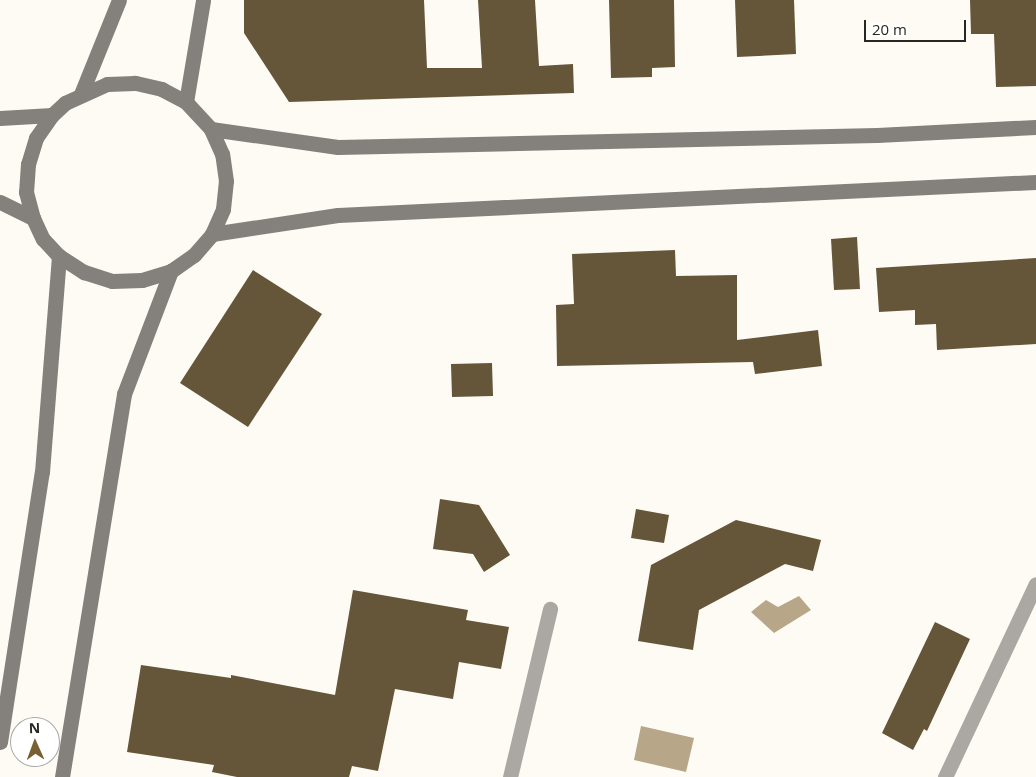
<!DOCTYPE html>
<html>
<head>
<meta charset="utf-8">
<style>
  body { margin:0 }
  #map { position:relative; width:1036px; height:777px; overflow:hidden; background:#fefbf5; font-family:"Open Sans",sans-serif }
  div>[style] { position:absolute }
  .water>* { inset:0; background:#b7a687 }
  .building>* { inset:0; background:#655539 }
  .street>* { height:15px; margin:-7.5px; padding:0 7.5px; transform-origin:7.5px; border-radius:7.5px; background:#aba8a4 }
  .secondary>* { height:15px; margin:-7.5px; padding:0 7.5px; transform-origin:7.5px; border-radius:7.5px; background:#84807b }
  span { translate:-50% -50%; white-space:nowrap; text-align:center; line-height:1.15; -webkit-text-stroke:5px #fff; paint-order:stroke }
  .north { position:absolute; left:10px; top:717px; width:50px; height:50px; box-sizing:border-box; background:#fff; border:1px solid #a9a8a7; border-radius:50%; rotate:358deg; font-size:14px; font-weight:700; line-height:20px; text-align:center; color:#272622 }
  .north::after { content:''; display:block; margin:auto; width:18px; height:22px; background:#796031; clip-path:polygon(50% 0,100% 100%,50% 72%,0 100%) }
  .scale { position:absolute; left:864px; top:20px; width:102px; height:22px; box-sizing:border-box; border:2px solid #272622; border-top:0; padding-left:6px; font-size:15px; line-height:18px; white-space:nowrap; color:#272622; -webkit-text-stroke:4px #fff; paint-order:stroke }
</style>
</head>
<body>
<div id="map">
  <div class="water">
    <i style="clip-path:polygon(799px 596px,811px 610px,774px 633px,751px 612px,766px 600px,778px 607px)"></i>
    <i style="clip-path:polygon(641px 726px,694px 738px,686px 772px,634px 760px)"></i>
  </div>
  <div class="building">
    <i style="clip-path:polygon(244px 0,424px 0,427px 68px,482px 68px,478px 0,535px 0,539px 66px,573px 64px,574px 93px,289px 102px,244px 33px)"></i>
    <i style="clip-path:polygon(609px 0,674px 0,675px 67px,652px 68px,652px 77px,611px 78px)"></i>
    <i style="clip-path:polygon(735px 0,794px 0,796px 54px,737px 57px)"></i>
    <i style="clip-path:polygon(970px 0,1036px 0,1036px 86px,996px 87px,994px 34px,971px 34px)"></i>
    <i style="clip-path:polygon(857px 237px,860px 289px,834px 290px,831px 239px)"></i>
    <i style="clip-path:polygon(675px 250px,676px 276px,737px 275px,737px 340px,818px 330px,822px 366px,755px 374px,753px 362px,557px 366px,556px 305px,574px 304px,572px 254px)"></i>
    <i style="clip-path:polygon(1036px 258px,1036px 344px,937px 350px,936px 324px,915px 325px,915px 310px,879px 312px,876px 268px)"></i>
    <i style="clip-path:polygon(253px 270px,322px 314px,248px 427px,180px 383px)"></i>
    <i style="clip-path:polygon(492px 363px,493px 396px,452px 397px,451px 364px)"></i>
    <i style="clip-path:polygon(440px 499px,479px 505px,510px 555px,484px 572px,473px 554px,433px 549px)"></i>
    <i style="clip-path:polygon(636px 509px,669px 515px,664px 543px,631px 538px)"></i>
    <i style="clip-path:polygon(736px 520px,821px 540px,813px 571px,785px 564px,699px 610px,693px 650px,638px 641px,651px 565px)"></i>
    <i style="clip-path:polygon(353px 590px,468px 610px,466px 620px,509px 627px,501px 669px,459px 662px,453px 699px,395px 689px,378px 771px,352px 766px,349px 777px,237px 777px,212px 772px,214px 765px,127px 752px,141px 665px,231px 678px,231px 675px,335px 695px)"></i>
    <i style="clip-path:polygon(935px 622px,970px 639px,927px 731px,924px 729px,913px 750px,882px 733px)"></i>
  </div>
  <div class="street">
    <i style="left:510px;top:777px;width:173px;rotate:-76.6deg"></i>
    <i style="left:945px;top:777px;width:213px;rotate:-64.8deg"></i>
  </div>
  <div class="secondary">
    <i style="left:81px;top:94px;width:101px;rotate:-68deg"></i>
    <i style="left:186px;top:102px;width:103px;rotate:-80.5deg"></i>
    <i style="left:0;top:118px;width:52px;rotate:-3.3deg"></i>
    <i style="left:211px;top:129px;width:128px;rotate:8.1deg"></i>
    <i style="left:338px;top:147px;width:539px;rotate:-1.28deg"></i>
    <i style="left:877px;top:135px;width:159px;rotate:-2.9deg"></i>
    <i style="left:0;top:202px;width:37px;rotate:26deg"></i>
    <i style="left:212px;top:234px;width:27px;rotate:-66deg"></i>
    <i style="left:223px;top:209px;width:28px;rotate:-84deg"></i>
    <i style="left:226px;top:181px;width:27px;rotate:-98deg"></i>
    <i style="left:222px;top:154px;width:27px;rotate:-114deg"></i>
    <i style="left:211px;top:129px;width:37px;rotate:-133deg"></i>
    <i style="left:186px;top:102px;width:27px;rotate:-152deg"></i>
    <i style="left:162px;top:89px;width:28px;rotate:-167deg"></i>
    <i style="left:135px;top:83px;width:28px;rotate:178deg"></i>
    <i style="left:107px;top:84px;width:46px;rotate:155.7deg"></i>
    <i style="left:65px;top:103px;width:18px;rotate:137deg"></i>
    <i style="left:52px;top:115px;width:28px;rotate:125deg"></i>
    <i style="left:36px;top:138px;width:27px;rotate:107deg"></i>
    <i style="left:28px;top:164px;width:28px;rotate:94deg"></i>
    <i style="left:26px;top:192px;width:27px;rotate:75deg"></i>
    <i style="left:33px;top:218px;width:23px;rotate:65deg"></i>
    <i style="left:43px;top:239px;width:23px;rotate:47deg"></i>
    <i style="left:59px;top:256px;width:30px;rotate:33deg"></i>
    <i style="left:84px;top:272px;width:29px;rotate:18deg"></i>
    <i style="left:112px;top:281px;width:30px;rotate:-2deg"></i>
    <i style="left:142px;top:280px;width:30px;rotate:-17deg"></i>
    <i style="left:171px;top:271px;width:28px;rotate:-35deg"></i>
    <i style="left:194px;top:255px;width:28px;rotate:-49deg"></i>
    <i style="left:212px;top:234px;width:127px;rotate:-8.6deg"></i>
    <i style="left:338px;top:215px;width:699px;rotate:-2.71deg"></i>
    <i style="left:0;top:742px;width:273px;rotate:-81.2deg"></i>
    <i style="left:42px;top:472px;width:217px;rotate:-85.5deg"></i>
    <i style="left:62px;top:777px;width:388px;rotate:-80.8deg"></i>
    <i style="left:124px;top:394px;width:132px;rotate:-69.1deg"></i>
  </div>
  <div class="north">N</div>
  <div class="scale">20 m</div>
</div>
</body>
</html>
